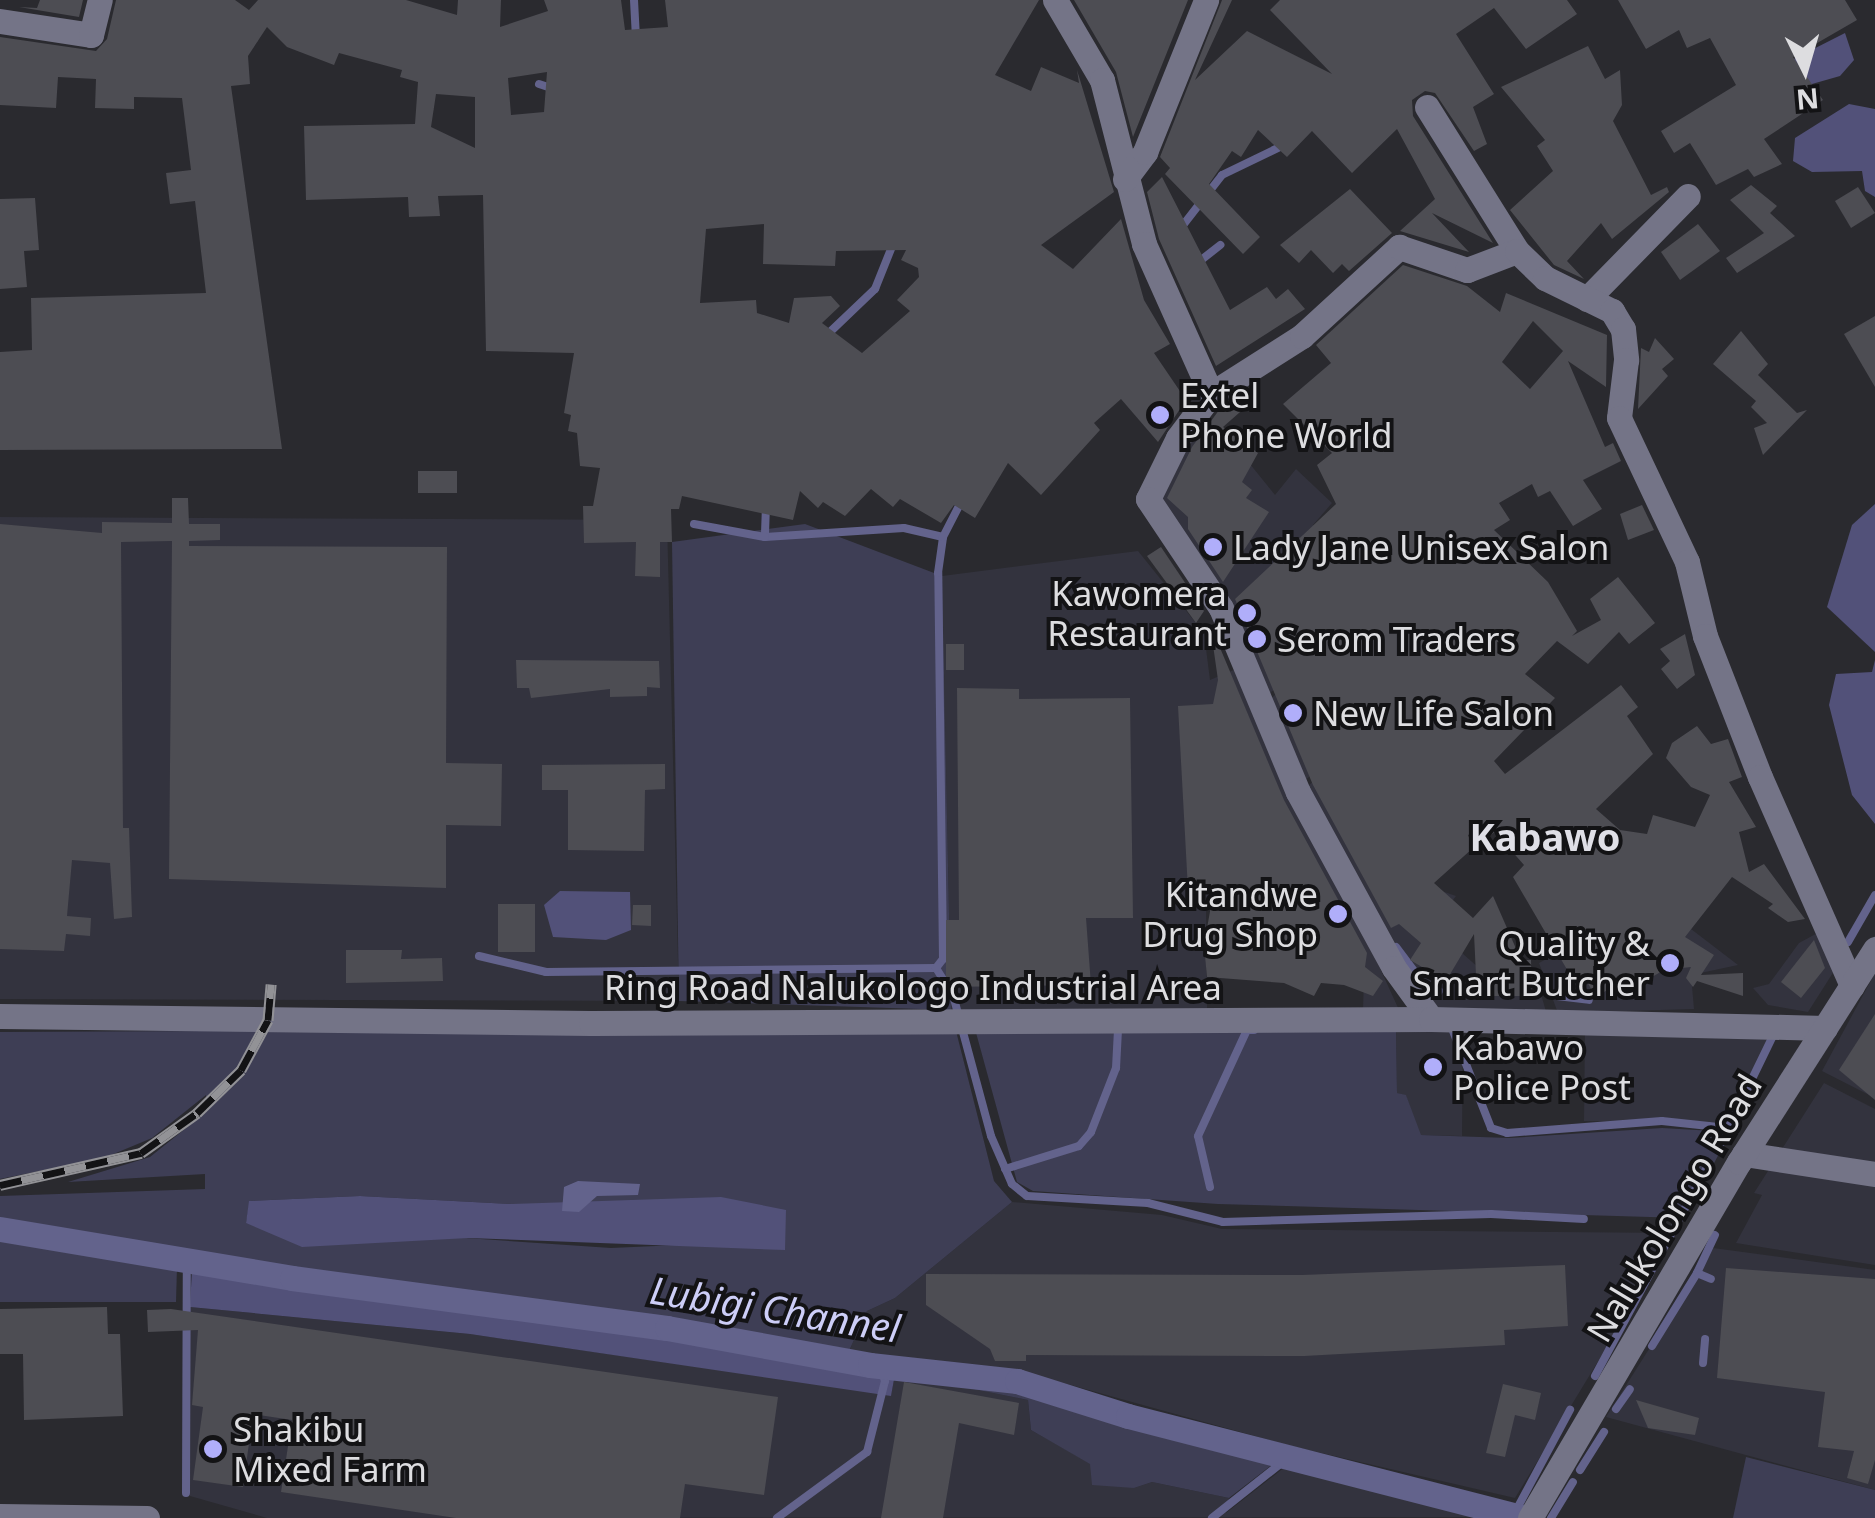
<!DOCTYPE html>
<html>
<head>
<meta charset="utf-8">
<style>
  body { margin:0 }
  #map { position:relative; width:1875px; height:1518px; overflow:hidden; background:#2a2a2f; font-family:"Noto Sans",sans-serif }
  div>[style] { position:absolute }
  .built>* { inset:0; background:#33333e }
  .green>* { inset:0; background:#3e3e55 }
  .forest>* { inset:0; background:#525179 }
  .water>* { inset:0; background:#63638c }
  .stream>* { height:8px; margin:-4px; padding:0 4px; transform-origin:4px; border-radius:4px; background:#63638c }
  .canal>* { height:25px; margin:-12.5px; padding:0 12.5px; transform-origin:12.5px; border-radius:12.5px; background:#63638c }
  .building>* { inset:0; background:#4d4d53 }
  .minor>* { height:25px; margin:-12.5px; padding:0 12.5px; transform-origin:12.5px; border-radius:12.5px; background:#747487 }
  .rail>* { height:11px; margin-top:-5.5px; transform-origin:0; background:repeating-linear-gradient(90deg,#131315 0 22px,#929296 0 44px); box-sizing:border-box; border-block:2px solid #929296 }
  .dots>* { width:28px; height:28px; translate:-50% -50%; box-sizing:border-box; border:5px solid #131315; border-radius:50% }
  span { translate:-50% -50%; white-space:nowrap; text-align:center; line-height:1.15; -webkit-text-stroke:8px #131315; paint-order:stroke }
  .poi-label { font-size:35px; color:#dddde0 }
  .left { translate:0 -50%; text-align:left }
  .right { translate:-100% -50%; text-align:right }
  .street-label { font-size:35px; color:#dddde0 }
  .neighbourhood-label { font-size:38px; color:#dfdfe6; font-weight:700 }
  .water-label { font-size:38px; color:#cdcef7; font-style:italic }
  .north { position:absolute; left:1755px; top:20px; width:100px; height:100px; -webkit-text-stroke:8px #131315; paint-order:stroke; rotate:175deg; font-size:28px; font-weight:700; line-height:40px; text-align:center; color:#dddde0 }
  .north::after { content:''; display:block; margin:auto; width:35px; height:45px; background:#dddde0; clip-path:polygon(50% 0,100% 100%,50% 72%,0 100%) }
</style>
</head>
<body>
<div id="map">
  <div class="built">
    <i style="clip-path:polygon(1203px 421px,1220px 427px,1275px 495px,1296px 469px,1332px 503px,1313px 525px,1357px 565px,1349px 741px,1300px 785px,1266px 703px,1304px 669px,1264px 697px,1152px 499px)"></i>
    <i style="clip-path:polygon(0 517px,667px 520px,679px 1001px,0 999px)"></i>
    <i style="clip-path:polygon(1138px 551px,1204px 633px,1210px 680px,1243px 666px,1399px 1010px,1363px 1009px,1364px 978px,1222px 898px,1206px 902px,1207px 1008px,951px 1010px,942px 576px)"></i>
    <i style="clip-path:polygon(1334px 761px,1430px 887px,1456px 896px,1433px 927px,1490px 978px,1536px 977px,1547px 1015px,1440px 1009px,1414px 981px,1302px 792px)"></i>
    <i style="clip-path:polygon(1691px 929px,1738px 965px,1691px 975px,1694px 1009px,1558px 1013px,1539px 963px,1563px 950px,1574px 990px)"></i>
    <i style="clip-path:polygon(1823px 930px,1836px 968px,1808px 1012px,1768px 1005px,1753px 988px,1769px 984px,1799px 943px)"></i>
    <i style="clip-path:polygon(1875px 973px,1875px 1098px,1822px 1071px)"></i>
    <i style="clip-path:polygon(1396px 1029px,1463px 1029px,1462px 1136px,1420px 1135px,1406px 1096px,1397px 1093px)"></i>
    <i style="clip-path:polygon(1585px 1031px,1769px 1037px,1726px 1123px,1584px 1121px)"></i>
    <i style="clip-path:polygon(1824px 1083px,1875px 1109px,1875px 1265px,1736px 1243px,1762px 1195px,1754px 1193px)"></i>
    <i style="clip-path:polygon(1012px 1202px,1162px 1215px,1222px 1229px,1676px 1233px,1515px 1498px,1287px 1445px,1031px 1374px,849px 1351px,867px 1311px,895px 1298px)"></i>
    <i style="clip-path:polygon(1713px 1248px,1875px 1270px,1875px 1490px,1606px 1417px)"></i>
    <i style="clip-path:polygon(190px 1307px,470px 1334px,891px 1395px,895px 1374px,908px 1376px,1028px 1400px,1031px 1430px,1134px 1488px,1152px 1482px,1229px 1498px,1226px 1513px,1290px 1463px,1506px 1517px,267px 1518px,190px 1496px)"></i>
  </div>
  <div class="green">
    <i style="clip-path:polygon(805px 524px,942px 576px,951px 1010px,679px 1001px,672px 542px)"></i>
    <i style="clip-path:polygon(evenodd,955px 1027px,994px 1181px,1012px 1202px,895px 1298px,867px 1311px,849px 1351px,659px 1316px,205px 1259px,0 1225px,0 1196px,205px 1189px,205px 1174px,68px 1182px,150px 1157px,206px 1112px,206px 1095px,152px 1138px,104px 1158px,0 1179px,0 1032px,955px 1027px,360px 1196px,512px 1204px,785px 1249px,723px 1243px,611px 1248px,246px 1223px,250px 1201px,360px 1196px)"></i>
    <i style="clip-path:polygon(975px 1029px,1396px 1029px,1397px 1093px,1406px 1095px,1421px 1135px,1509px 1138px,1662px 1128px,1731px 1132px,1684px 1218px,1218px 1204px,1033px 1191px,1017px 1182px)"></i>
    <i style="clip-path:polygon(0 1236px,177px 1267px,176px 1302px,0 1302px)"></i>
    <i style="clip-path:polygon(908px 1376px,1010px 1385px,1277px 1461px,1229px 1498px,1152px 1482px,1134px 1488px,1092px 1485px,1090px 1464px,1031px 1430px,1028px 1400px)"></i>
    <i style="clip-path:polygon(1746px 1457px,1875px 1490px,1875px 1518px,1733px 1518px)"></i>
  </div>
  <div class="forest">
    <i style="clip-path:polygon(1845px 33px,1854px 60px,1840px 76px,1798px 88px,1778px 67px)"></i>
    <i style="clip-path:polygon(1849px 104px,1875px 109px,1875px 197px,1865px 191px,1862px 171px,1812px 172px,1793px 161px,1795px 138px)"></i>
    <i style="clip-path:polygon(1875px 504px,1875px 652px,1827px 607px,1852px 525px)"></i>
    <i style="clip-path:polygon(1875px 660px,1875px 824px,1852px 795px,1829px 705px,1836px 674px,1872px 672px)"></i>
    <i style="clip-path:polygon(560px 891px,630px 892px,631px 930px,606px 940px,553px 937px,544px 905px)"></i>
    <i style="clip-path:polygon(360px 1196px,512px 1204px,721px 1197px,786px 1210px,785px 1250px,468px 1238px,302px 1247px,246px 1223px,249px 1201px)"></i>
    <i style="clip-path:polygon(192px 1269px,597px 1324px,895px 1374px,891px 1396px,470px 1334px,190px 1307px)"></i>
  </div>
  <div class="water">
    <i style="clip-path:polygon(578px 1181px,640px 1184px,638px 1195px,597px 1196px,579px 1212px,562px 1211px,564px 1187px)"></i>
  </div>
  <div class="stream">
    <i style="left:634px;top:0;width:37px;rotate:87deg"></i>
    <i style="left:539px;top:84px;width:16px;rotate:18deg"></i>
    <i style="left:1180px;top:229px;width:68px;rotate:-52.1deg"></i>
    <i style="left:1222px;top:175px;width:64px;rotate:-25.8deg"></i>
    <i style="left:1196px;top:264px;width:31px;rotate:-38deg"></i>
    <i style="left:831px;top:331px;width:61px;rotate:-43.7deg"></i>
    <i style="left:875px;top:289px;width:48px;rotate:-68.2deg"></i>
    <i style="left:766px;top:505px;width:32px;rotate:92deg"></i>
    <i style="left:765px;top:537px;width:139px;rotate:-3.7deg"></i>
    <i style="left:904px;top:528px;width:40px;rotate:13deg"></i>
    <i style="left:694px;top:524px;width:72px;rotate:10.4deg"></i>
    <i style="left:1848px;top:942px;width:54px;rotate:-60.1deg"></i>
    <i style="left:1396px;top:947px;width:40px;rotate:53deg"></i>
    <i style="left:479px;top:956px;width:69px;rotate:13.4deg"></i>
    <i style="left:546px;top:972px;width:390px;rotate:-0.6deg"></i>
    <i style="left:936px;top:968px;width:32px;rotate:58deg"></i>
    <i style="left:953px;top:995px;width:146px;rotate:74.9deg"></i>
    <i style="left:991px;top:1136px;width:52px;rotate:66.4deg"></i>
    <i style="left:1012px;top:1184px;width:19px;rotate:39deg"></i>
    <i style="left:1027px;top:1196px;width:121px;rotate:3.3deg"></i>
    <i style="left:1148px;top:1203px;width:77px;rotate:14.2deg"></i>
    <i style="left:1223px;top:1222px;width:268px;rotate:-1.7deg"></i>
    <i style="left:1491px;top:1214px;width:93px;rotate:3.1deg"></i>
    <i style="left:936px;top:968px;width:11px;rotate:-52deg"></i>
    <i style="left:943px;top:959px;width:386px;rotate:-90.7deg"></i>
    <i style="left:938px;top:573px;width:36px;rotate:-82deg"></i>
    <i style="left:943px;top:537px;width:42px;rotate:-62.8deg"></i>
    <i style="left:1427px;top:984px;width:14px;rotate:30deg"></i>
    <i style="left:1557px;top:996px;width:32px;rotate:7deg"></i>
    <i style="left:1453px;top:1031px;width:104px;rotate:68.6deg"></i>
    <i style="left:1491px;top:1128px;width:17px;rotate:17deg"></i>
    <i style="left:1507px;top:1133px;width:155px;rotate:-4.4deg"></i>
    <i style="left:1662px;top:1121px;width:66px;rotate:6.1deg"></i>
    <i style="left:1720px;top:1145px;width:123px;rotate:-64.1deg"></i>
    <i style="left:1005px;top:1169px;width:77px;rotate:-17.3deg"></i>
    <i style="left:1079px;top:1146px;width:18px;rotate:-49deg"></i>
    <i style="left:1091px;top:1132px;width:69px;rotate:-68.7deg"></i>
    <i style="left:1116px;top:1068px;width:39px;rotate:-87deg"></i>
    <i style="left:1210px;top:1187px;width:52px;rotate:-103.2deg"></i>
    <i style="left:1198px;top:1136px;width:117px;rotate:-65.2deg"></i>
    <i style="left:1247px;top:1030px;width:7px"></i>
    <i style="left:1697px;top:1273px;width:42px;rotate:-64.7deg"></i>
    <i style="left:1652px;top:1346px;width:86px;rotate:-58.3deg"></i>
    <i style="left:1697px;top:1273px;width:15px;rotate:23deg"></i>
    <i style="left:1703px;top:1363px;width:24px;rotate:-85deg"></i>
    <i style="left:1595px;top:1376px;width:239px;rotate:-61.8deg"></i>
    <i style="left:1616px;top:1409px;width:24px;rotate:-55deg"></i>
    <i style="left:1580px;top:1470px;width:45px;rotate:-57.7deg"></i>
    <i style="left:186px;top:1493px;width:232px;rotate:-89.8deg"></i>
    <i style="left:777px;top:1518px;width:112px;rotate:-36.3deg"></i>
    <i style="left:867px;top:1452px;width:73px;rotate:-75.8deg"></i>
    <i style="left:885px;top:1381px;width:16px;rotate:-108deg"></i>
    <i style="left:1212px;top:1518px;width:98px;rotate:-38.4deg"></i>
    <i style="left:1512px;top:1518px;width:123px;rotate:-61.8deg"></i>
    <i style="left:1551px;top:1518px;width:42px;rotate:-58.6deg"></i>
  </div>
  <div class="canal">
    <i style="left:0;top:1229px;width:296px;rotate:9.5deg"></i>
    <i style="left:292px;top:1278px;width:378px;rotate:7.6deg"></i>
    <i style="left:667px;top:1328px;width:206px;rotate:10.3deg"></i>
    <i style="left:870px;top:1365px;width:148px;rotate:6.2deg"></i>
    <i style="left:1017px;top:1381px;width:116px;rotate:17.5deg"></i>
    <i style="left:1128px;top:1416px;width:411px;rotate:14.4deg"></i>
  </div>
  <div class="building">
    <i style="clip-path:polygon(40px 0,83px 0,79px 17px,19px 7px,37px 8px)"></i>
    <i style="clip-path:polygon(evenodd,116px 0,235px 0,249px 10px,258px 0,406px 0,457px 15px,458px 0,501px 0,500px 27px,548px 11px,544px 0,621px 0,625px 30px,668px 27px,665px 0,1039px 0,995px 75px,1031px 91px,1041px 67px,1079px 83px,1077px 70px,1114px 192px,1041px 245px,1073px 269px,1121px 219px,1144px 300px,1170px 344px,1154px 353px,1186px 400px,1158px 442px,1121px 399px,1094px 423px,1100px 430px,1041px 495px,1008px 463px,975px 518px,954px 505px,941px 523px,900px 499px,893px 507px,871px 489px,845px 516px,823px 502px,818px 508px,800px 491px,793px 520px,682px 496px,679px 509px,671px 509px,672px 542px,660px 542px,660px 577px,635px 576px,636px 542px,584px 543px,583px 506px,593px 506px,600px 468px,580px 466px,577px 433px,568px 431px,571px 415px,564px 413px,574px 353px,486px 351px,483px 195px,438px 196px,440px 216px,409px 217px,408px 197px,306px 200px,304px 126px,415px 124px,418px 82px,400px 77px,402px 70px,339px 53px,334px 65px,287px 47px,267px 27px,248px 56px,250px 84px,231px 86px,282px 449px,0 450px,0 352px,32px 350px,31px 298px,206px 293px,195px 201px,170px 204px,166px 173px,191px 170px,182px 98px,134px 97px,134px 109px,95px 108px,96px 79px,58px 77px,56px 108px,0 105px,0 37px,96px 51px,107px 39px,116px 0,547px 72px,544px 112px,511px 115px,508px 78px,547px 72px,116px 0,436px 94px,475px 97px,475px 148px,431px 127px,436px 94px,116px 0,764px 224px,763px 264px,835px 266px,836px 251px,906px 250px,901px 260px,918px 268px,919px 277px,897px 300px,910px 311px,862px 353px,822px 323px,840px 306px,831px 296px,794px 298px,789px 323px,757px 313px,756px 300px,700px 303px,706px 229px,764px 224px)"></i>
    <i style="clip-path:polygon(1074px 0,1188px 0,1133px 137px,1116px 72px)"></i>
    <i style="clip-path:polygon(1222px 0,1232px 0,1195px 80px,1247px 31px,1332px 74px,1270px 10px,1280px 0,1567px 0,1577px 14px,1526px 49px,1494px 8px,1456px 34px,1494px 94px,1473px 107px,1487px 144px,1474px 151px,1435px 93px,1425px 91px,1412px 100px,1413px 116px,1493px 243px,1432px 213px,1469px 252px,1400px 231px,1435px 199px,1397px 129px,1352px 173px,1312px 131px,1287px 157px,1258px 130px,1241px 157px,1232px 151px,1209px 184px,1260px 237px,1243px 254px,1165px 174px,1170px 168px,1160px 157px)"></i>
    <i style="clip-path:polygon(1618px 0,1845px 0,1857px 20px,1793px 57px,1823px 100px,1764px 139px,1782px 164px,1754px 177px,1748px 169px,1716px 185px,1690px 143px,1674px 153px,1661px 131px,1736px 85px,1710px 38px,1687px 48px,1679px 30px,1646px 49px)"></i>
    <i style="clip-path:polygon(1588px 46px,1605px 79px,1620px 70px,1622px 105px,1613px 121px,1651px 195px,1667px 187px,1669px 192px,1612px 239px,1601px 223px,1567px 261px,1584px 279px,1554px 265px,1510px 210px,1553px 171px,1537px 146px,1545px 140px,1501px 87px)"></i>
    <i style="clip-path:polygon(1162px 177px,1230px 310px,1267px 287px,1276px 299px,1288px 289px,1305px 309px,1216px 366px,1159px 239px,1147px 192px)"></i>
    <i style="clip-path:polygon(1751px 185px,1777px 206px,1770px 213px,1795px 236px,1737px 273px,1726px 258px,1764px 233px,1730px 200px)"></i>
    <i style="clip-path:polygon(1858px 187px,1875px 213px,1851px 228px,1835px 201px)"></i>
    <i style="clip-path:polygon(1350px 189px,1392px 233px,1349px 271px,1342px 264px,1333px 273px,1311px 250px,1299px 263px,1280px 245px)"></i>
    <i style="clip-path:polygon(35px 198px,39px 250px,24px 251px,27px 287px,0 289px,0 199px)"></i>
    <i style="clip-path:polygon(1698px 224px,1720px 251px,1680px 280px,1661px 252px)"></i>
    <i style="clip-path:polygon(evenodd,1403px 265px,1467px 286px,1500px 312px,1506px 293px,1607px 335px,1606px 387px,1568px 361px,1605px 447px,1613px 443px,1621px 461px,1583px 480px,1602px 509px,1573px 526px,1550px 491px,1538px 497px,1532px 484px,1499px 503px,1510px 520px,1494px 530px,1548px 582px,1577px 631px,1572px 636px,1601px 620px,1590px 599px,1618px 577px,1655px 623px,1629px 644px,1619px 632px,1588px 664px,1557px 641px,1525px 674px,1555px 698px,1494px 761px,1505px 774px,1621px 685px,1638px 707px,1627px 716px,1653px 754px,1596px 809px,1620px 830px,1647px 834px,1653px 815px,1695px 827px,1710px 795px,1691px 787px,1666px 758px,1672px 743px,1697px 726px,1711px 744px,1728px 739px,1742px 777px,1729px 782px,1756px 827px,1739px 832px,1749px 872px,1764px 864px,1805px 919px,1788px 922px,1768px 908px,1773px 904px,1732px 877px,1685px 937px,1714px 955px,1701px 975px,1743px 973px,1743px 996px,1697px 981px,1693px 987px,1686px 978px,1691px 967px,1664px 970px,1614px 999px,1609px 989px,1596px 997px,1587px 982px,1576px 985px,1513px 877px,1524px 865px,1495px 832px,1488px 837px,1482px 828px,1468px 835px,1473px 848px,1434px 883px,1473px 918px,1493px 896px,1521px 960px,1531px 960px,1532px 996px,1477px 996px,1474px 934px,1446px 981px,1410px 960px,1421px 943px,1399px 924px,1391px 928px,1313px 785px,1235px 599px,1336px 504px,1317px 465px,1332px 453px,1283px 404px,1331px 363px,1316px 345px,1403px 265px,1533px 321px,1563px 351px,1530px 389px,1502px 362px,1533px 321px)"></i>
    <i style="clip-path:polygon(1875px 316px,1875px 387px,1844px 334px)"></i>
    <i style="clip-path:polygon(1741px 331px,1768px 364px,1758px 375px,1797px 413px,1807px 410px,1763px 455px,1754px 428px,1767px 423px,1751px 407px,1756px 401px,1713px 364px)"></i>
    <i style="clip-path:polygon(1655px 338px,1674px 359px,1662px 369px,1668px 376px,1638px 409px,1641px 348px,1649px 352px)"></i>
    <i style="clip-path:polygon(1249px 389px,1256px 398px,1223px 427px,1258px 453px,1242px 482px,1252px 490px,1246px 498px,1269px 512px,1223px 582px,1188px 529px,1188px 517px,1167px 498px,1192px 447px,1222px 406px)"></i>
    <i style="clip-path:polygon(418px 471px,457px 471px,457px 493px,418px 493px)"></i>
    <i style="clip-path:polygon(172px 498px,188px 498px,189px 524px,220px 524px,220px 540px,189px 541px,189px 546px,447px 547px,446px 763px,502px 764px,501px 826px,446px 825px,446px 888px,169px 879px,172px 541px,121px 542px,123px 828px,129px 828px,132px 917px,114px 919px,110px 863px,72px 860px,67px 916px,91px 918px,90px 936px,66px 934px,64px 951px,0 949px,0 524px,102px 533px,102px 522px,172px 523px)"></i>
    <i style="clip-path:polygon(1642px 505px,1654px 530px,1628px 540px,1620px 514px)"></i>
    <i style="clip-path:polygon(1161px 547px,1204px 611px,1196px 623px,1147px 556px)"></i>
    <i style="clip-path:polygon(1210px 624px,1284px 800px,1367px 953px,1365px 967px,1383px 981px,1373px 996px,1344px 985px,1321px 983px,1314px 996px,1284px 983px,1207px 977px,1204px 945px,1214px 889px,1188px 890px,1178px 706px,1213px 704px,1218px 680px)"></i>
    <i style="clip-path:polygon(1685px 634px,1695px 675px,1677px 689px,1661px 669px,1670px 661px,1660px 649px)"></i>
    <i style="clip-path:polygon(946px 644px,964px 644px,964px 670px,946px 670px)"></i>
    <i style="clip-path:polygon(516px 660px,659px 661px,660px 688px,647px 687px,647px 696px,610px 697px,610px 689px,531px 698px,529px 688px,517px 688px)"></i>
    <i style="clip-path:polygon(957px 688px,1019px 689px,1019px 699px,1130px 698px,1133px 918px,1086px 918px,1091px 985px,946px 987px,946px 920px,959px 920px)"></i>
    <i style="clip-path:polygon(665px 764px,665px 789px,645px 790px,644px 851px,568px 850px,568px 790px,542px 790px,542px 765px)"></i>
    <i style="clip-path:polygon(498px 904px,535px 904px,535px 952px,498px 952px)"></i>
    <i style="clip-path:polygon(633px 905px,651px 905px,651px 926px,632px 925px)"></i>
    <i style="clip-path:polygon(1814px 940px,1825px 968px,1801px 998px,1781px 982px)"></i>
    <i style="clip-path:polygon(346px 950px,402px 950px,401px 959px,442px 958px,443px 981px,346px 983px)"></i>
    <i style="clip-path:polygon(1875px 1014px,1875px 1100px,1839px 1070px)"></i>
    <i style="clip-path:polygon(1565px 1265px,1568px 1326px,1504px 1330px,1505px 1345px,1304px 1356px,1026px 1355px,1026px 1361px,995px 1361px,990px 1349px,926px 1305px,926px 1274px,1302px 1275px)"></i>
    <i style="clip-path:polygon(1726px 1268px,1875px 1279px,1875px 1460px,1868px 1484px,1847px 1478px,1854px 1451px,1818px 1447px,1825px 1392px,1717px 1378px)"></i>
    <i style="clip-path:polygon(107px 1307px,108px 1334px,120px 1334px,123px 1416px,24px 1420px,23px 1354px,0 1354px,0 1309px)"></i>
    <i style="clip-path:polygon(171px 1309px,778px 1397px,764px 1495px,685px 1484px,680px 1518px,456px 1518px,281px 1492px,292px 1420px,253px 1414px,243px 1487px,193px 1480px,203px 1407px,192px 1405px,198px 1330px,148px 1332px,147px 1310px)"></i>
    <i style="clip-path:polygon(904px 1382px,1019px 1403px,1014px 1435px,959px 1423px,943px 1518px,881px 1518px)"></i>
    <i style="clip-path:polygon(1503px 1384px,1541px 1393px,1535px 1420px,1515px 1415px,1505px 1457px,1486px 1453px)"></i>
    <i style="clip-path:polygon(1636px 1400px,1699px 1418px,1695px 1435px,1648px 1428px)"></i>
  </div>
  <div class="minor">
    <i style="left:1055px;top:0;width:93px;rotate:59.6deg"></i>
    <i style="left:1102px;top:80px;width:169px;rotate:75.6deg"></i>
    <i style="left:1144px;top:244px;width:164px;rotate:65.9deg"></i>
    <i style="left:1211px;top:394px;width:55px;rotate:126.9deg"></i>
    <i style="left:1178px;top:438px;width:68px;rotate:116.2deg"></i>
    <i style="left:1148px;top:499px;width:131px;rotate:56.2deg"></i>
    <i style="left:1221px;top:608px;width:199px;rotate:67.3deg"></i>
    <i style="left:1298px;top:792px;width:200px;rotate:61.4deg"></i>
    <i style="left:1394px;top:968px;width:63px;rotate:54deg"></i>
    <i style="left:0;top:21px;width:92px;rotate:8.7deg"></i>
    <i style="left:91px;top:35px;width:36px;rotate:-76deg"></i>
    <i style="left:1427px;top:107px;width:170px;rotate:58deg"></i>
    <i style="left:1125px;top:179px;width:34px;rotate:-53deg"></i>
    <i style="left:1145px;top:152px;width:164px;rotate:-68.1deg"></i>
    <i style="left:1587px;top:299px;width:144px;rotate:-45.6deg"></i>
    <i style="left:1211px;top:394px;width:108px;rotate:-32.5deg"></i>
    <i style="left:1302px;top:336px;width:132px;rotate:-42.5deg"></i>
    <i style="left:1399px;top:247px;width:72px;rotate:18.7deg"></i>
    <i style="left:1467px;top:270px;width:53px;rotate:-20.8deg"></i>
    <i style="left:1517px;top:251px;width:39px;rotate:44deg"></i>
    <i style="left:1545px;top:278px;width:75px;rotate:26.2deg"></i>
    <i style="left:1612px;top:311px;width:21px;rotate:59deg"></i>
    <i style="left:1623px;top:329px;width:31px;rotate:84deg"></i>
    <i style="left:1626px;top:360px;width:58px;rotate:96.9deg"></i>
    <i style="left:1619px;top:418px;width:159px;rotate:64.7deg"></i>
    <i style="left:1687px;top:562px;width:76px;rotate:76.3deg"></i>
    <i style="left:1705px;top:636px;width:151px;rotate:68.7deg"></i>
    <i style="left:1760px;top:777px;width:228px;rotate:66.2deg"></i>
    <i style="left:0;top:1016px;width:591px;rotate:0.68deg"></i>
    <i style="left:591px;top:1023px;width:840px;rotate:-0.27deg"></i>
    <i style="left:1431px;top:1019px;width:394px;rotate:1.3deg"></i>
    <i style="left:1744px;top:1154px;width:133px;rotate:8.7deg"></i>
    <i style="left:0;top:1516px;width:147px;rotate:0.8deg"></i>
    <i style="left:1530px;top:1518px;width:413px;rotate:-59.6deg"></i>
    <i style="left:1739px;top:1162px;width:253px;rotate:-57.4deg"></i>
  </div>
  <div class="rail">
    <i style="left:0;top:1185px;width:145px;rotate:-12.8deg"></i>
    <i style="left:141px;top:1153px;width:69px;rotate:-35.5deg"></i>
    <i style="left:197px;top:1113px;width:62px;rotate:-44.3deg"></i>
    <i style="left:241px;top:1070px;width:57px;rotate:-61.6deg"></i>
    <i style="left:268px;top:1020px;width:36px;rotate:-85deg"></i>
  </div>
  <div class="dots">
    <i style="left:1160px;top:415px;background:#b0aefa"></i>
    <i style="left:1213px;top:547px;background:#b0aefa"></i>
    <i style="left:1247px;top:613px;background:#b0aefa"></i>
    <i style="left:1257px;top:639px;background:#b0aefa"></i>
    <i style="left:1293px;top:713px;background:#b0aefa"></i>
    <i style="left:1338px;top:914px;background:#b0aefa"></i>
    <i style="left:1670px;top:963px;background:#b0aefa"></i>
    <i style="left:1433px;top:1067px;background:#b0aefa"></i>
    <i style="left:213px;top:1449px;background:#b0aefa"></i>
  </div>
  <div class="poi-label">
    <span class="left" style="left:1180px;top:415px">Extel<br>Phone World</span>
    <span class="left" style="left:1233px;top:547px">Lady Jane Unisex Salon</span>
    <span class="right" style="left:1227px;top:613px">Kawomera<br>Restaurant</span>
    <span class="left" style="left:1277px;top:639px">Serom Traders</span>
    <span class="left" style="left:1313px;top:713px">New Life Salon</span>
    <span class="right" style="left:1318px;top:914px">Kitandwe<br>Drug Shop</span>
    <span class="right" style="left:1650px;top:963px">Quality &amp;<br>Smart Butcher</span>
    <span class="left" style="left:1453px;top:1067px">Kabawo<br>Police Post</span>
    <span class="left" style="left:233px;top:1449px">Shakibu<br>Mixed Farm</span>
  </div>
  <div class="street-label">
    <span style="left:913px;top:987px">Ring Road Nalukologo Industrial Area</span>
    <span style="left:1674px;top:1208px;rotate:-59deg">Nalukolongo Road</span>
  </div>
  <div class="neighbourhood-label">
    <span style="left:1545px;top:837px">Kabawo</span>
  </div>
  <div class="water-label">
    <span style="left:775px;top:1309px;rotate:9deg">Lubigi Channel</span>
  </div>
  <div class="north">N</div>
</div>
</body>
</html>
